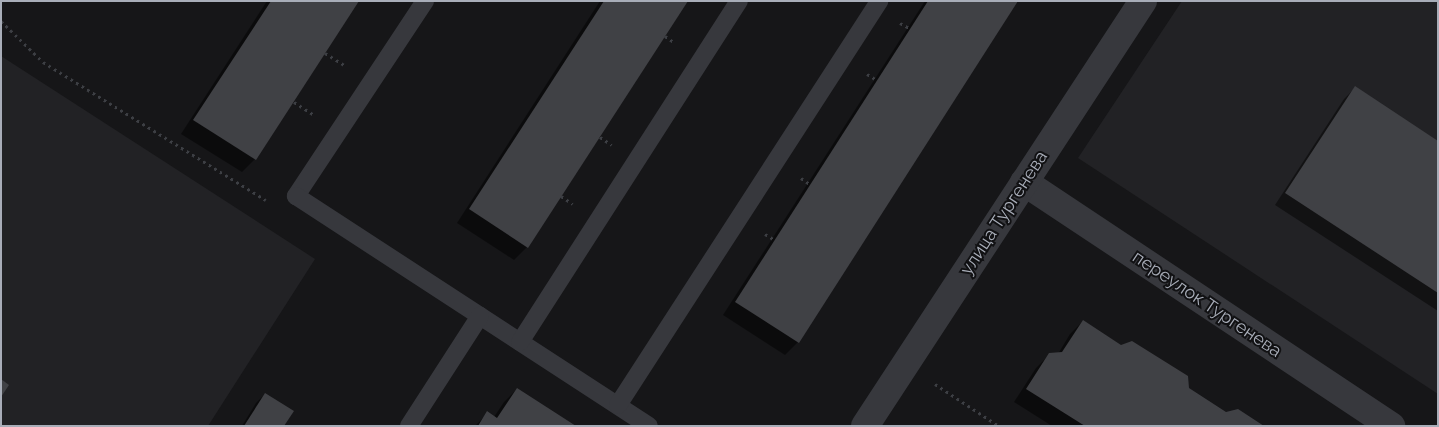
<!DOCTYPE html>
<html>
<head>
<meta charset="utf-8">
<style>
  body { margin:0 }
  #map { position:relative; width:1439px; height:427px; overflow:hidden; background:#161618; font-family:Raleway,sans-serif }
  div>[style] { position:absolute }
  .built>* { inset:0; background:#222225 }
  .shadow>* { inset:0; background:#0007 }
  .building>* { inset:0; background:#404145 }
  .path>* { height:3px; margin-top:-1.5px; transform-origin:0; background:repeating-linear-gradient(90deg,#3d3f44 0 2.5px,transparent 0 6.5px) }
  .lane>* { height:18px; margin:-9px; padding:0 9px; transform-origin:9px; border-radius:9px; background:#37383d }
  .street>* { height:28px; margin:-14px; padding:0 14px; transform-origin:14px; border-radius:14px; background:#37383d }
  span { translate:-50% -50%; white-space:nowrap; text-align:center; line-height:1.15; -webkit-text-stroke:4px #111113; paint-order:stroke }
  .street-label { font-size:18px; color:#a8adb8 }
  .frame { position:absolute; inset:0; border:2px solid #a8adb8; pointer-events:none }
</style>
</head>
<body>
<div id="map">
  <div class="built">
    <i style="clip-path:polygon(1182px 1px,1438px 1px,1438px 394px,1078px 158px)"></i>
    <i style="clip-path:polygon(1px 56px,315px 259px,208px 426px,1px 426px)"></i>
  </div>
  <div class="shadow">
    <i style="clip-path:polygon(267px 1px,357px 1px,255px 159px,242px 172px,181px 134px)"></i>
    <i style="clip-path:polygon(600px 1px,686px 1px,527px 247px,514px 260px,457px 223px)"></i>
    <i style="clip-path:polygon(925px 1px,1017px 1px,798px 342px,785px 355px,723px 315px)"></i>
    <i style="clip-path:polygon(1355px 88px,1438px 142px,1438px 311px,1275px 205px,1344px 99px)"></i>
    <i style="clip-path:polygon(1083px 321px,1226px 413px,1262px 426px,1052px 426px,1014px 402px,1036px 368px,1049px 355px,1058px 354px,1070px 334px)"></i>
    <i style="clip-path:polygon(517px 389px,574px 426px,475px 426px,488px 413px,494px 417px,504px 402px)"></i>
    <i style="clip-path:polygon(265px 394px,283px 426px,242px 426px,256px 403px)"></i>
  </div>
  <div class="building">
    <i style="clip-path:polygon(271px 1px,359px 1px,256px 160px,193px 120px)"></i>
    <i style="clip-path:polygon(604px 1px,688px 1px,528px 248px,469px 209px)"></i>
    <i style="clip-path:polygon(928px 1px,1018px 1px,799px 343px,735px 302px)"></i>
    <i style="clip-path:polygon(1355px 86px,1438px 141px,1438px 293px,1285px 193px)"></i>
    <i style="clip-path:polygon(1083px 320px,1121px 345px,1132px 341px,1188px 376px,1189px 388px,1226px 412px,1238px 409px,1264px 426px,1085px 426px,1026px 389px,1049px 353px,1062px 352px)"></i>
    <i style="clip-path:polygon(1px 379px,9px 385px,1px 397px)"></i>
    <i style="clip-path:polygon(517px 388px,576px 426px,478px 426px,487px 411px,497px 418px)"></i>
    <i style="clip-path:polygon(265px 393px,294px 411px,284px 426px,244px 426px)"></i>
  </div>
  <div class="path">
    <i style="left:1px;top:21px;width:59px;rotate:44.3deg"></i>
    <i style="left:43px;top:62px;width:262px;rotate:31.8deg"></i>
    <i style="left:900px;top:23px;width:13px;rotate:29deg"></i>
    <i style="left:665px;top:36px;width:12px;rotate:35deg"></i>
    <i style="left:325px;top:53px;width:25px;rotate:32deg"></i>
    <i style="left:867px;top:74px;width:12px;rotate:31deg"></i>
    <i style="left:294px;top:102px;width:24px;rotate:33deg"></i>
    <i style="left:600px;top:137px;width:14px;rotate:34deg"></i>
    <i style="left:801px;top:178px;width:12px;rotate:35deg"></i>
    <i style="left:561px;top:196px;width:14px;rotate:34deg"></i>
    <i style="left:765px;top:234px;width:12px;rotate:31deg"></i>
    <i style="left:935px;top:384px;width:77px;rotate:33.3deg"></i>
  </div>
  <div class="lane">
    <i style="left:425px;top:1px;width:234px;rotate:123.5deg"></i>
    <i style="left:296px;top:196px;width:421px;rotate:33.1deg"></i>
    <i style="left:520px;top:342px;width:405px;rotate:-57.3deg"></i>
    <i style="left:618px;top:405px;width:481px;rotate:-57.1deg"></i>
    <i style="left:409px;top:426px;width:131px;rotate:-57.2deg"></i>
  </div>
  <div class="street">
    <i style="left:1024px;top:182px;width:441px;rotate:33.6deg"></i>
    <i style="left:865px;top:426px;width:508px;rotate:-56.81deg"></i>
  </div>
  <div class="street-label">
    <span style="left:1004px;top:213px;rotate:-57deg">улица Тургенева</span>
    <span style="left:1207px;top:304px;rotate:34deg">переулок Тургенева</span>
  </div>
  <div class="frame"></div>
</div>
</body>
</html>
